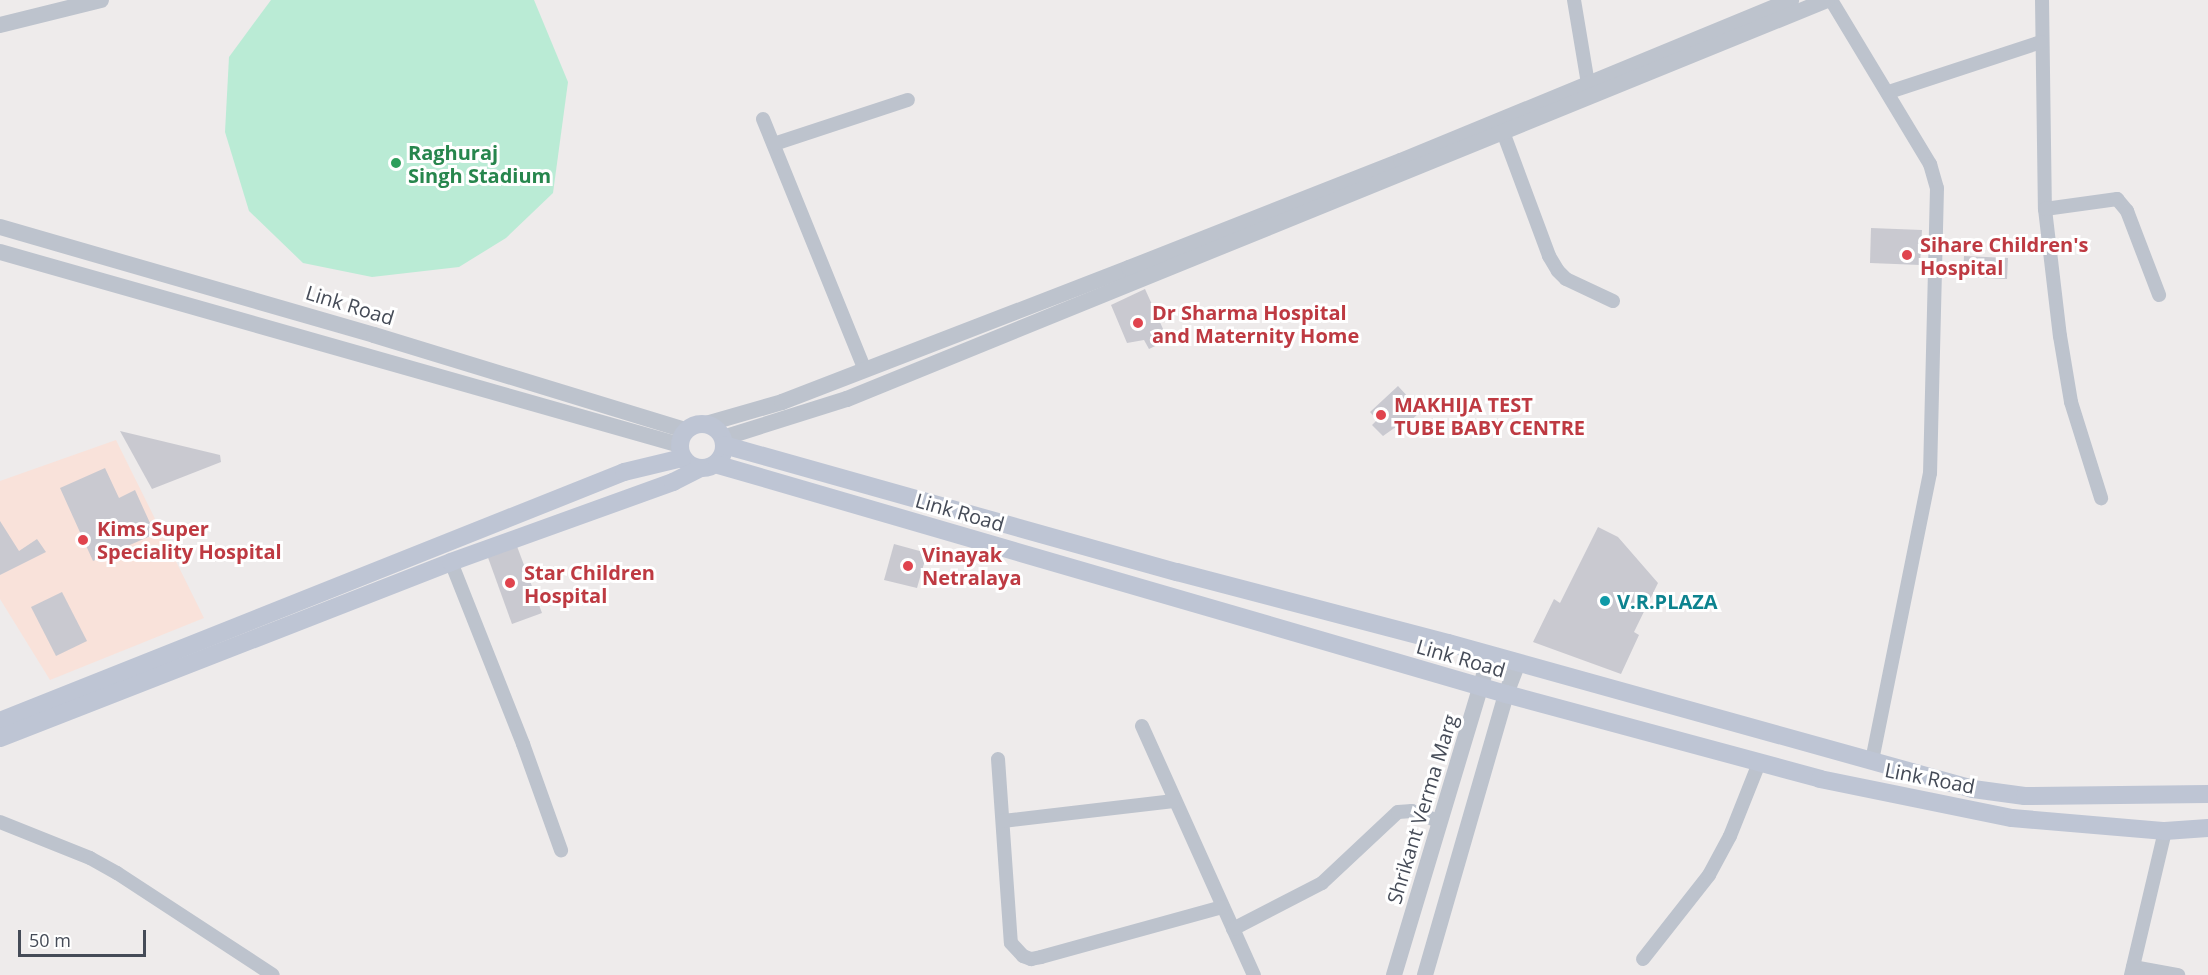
<!DOCTYPE html>
<html>
<head>
<meta charset="utf-8">
<style>
  body { margin:0 }
  #map { position:relative; width:2208px; height:975px; overflow:hidden; background:#eeebeb; font-family:"Open Sans",sans-serif }
  div>[style] { position:absolute }
  .medical>* { inset:0; background:#f9e2da }
  .green>* { inset:0; background:#baebd5 }
  .building>* { inset:0; background:#c9c9d0 }
  .minor>* { height:14px; margin:-7px; padding:0 7px; transform-origin:7px; border-radius:7px; background:#bdc3cd }
  .tertiary>* { height:16px; margin:-8px; padding:0 8px; transform-origin:8px; border-radius:8px; background:#bdc3cd }
  .secondary>* { height:18px; margin:-9px; padding:0 9px; transform-origin:9px; border-radius:9px; background:#bec5d4 }
  .secondary>.ring { margin:-9px; padding:0; box-sizing:content-box; background:none; border:18px solid #bec5d4; border-radius:50% }
  .dots>* { width:16px; height:16px; translate:-50% -50%; box-sizing:border-box; border:3px solid #fff; border-radius:50% }
  span { translate:-50% -50%; white-space:nowrap; text-align:center; line-height:1.15; -webkit-text-stroke:6px #fff; paint-order:stroke }
  .leisure-label { font-size:20px; color:#27864d; font-weight:700 }
  .left { translate:0 -50%; text-align:left }
  .health-label { font-size:20px; color:#be3a42; font-weight:700 }
  .street-label { font-size:20px; color:#454b57 }
  .culture-label { font-size:20px; color:#0d838f; font-weight:700 }
  .scale { position:absolute; left:18px; top:930px; width:128px; height:27px; box-sizing:border-box; border:3px solid #454b57; border-top:0; padding-left:8px; font-size:18px; line-height:21px; white-space:nowrap; color:#454b57; -webkit-text-stroke:4px #fff; paint-order:stroke }
</style>
</head>
<body>
<div id="map">
  <div class="medical">
    <i style="clip-path:polygon(116px 440px,204px 618px,50px 680px,0 599px,0 481px)"></i>
  </div>
  <div class="green">
    <i style="clip-path:polygon(271px 0,534px 0,568px 82px,553px 193px,506px 238px,459px 267px,372px 277px,303px 263px,249px 211px,225px 132px,229px 57px)"></i>
  </div>
  <div class="building">
    <i style="clip-path:polygon(1871px 228px,1922px 230px,1920px 265px,1870px 263px)"></i>
    <i style="clip-path:polygon(1964px 256px,2008px 258px,2007px 279px,1963px 277px)"></i>
    <i style="clip-path:polygon(1145px 289px,1168px 340px,1149px 349px,1144px 340px,1127px 343px,1111px 305px)"></i>
    <i style="clip-path:polygon(1398px 386px,1421px 411px,1404px 427px,1400px 424px,1383px 436px,1372px 425px,1377px 420px,1370px 412px)"></i>
    <i style="clip-path:polygon(120px 431px,220px 455px,221px 462px,152px 489px)"></i>
    <i style="clip-path:polygon(105px 468px,119px 498px,135px 490px,155px 534px,93px 561px,60px 488px)"></i>
    <i style="clip-path:polygon(0 521px,19px 551px,37px 539px,46px 552px,0 575px)"></i>
    <i style="clip-path:polygon(1598px 527px,1618px 537px,1658px 583px,1634px 632px,1639px 635px,1621px 674px,1533px 642px,1554px 599px,1560px 603px)"></i>
    <i style="clip-path:polygon(515px 541px,542px 613px,512px 624px,486px 552px)"></i>
    <i style="clip-path:polygon(894px 544px,927px 553px,917px 588px,884px 580px)"></i>
    <i style="clip-path:polygon(62px 592px,87px 641px,56px 656px,31px 607px)"></i>
  </div>
  <div class="minor">
    <i style="left:1574px;top:0;width:85px;rotate:80.5deg"></i>
    <i style="left:1831px;top:0;width:192px;rotate:58.9deg"></i>
    <i style="left:1930px;top:164px;width:25px;rotate:74deg"></i>
    <i style="left:1937px;top:188px;width:285px;rotate:91.4deg"></i>
    <i style="left:1930px;top:473px;width:294px;rotate:101.4deg"></i>
    <i style="left:2042px;top:0;width:209px;rotate:89.2deg"></i>
    <i style="left:2045px;top:209px;width:128px;rotate:83.3deg"></i>
    <i style="left:2060px;top:336px;width:67px;rotate:80.5deg"></i>
    <i style="left:2071px;top:402px;width:101px;rotate:72.6deg"></i>
    <i style="left:1889px;top:92px;width:160px;rotate:-18.2deg"></i>
    <i style="left:763px;top:119px;width:271px;rotate:67.9deg"></i>
    <i style="left:1503px;top:132px;width:132px;rotate:69.6deg"></i>
    <i style="left:1549px;top:256px;width:17px;rotate:59deg"></i>
    <i style="left:1558px;top:271px;width:11px;rotate:45deg"></i>
    <i style="left:1566px;top:279px;width:52px;rotate:25.1deg"></i>
    <i style="left:774px;top:144px;width:141px;rotate:-18.2deg"></i>
    <i style="left:2045px;top:209px;width:73px;rotate:-7.9deg"></i>
    <i style="left:2117px;top:199px;width:16px;rotate:50deg"></i>
    <i style="left:2127px;top:211px;width:90px;rotate:69.1deg"></i>
    <i style="left:451px;top:562px;width:196px;rotate:68.4deg"></i>
    <i style="left:523px;top:744px;width:113px;rotate:70.3deg"></i>
    <i style="left:1142px;top:726px;width:273px;rotate:65.8deg"></i>
    <i style="left:998px;top:759px;width:184px;rotate:86deg"></i>
    <i style="left:1011px;top:943px;width:18px;rotate:47deg"></i>
    <i style="left:1023px;top:956px;width:9px;rotate:21deg"></i>
    <i style="left:1031px;top:959px;width:10px;rotate:-11deg"></i>
    <i style="left:1041px;top:957px;width:188px;rotate:-15.4deg"></i>
    <i style="left:1003px;top:821px;width:172px;rotate:-6.7deg"></i>
    <i style="left:0;top:822px;width:97px;rotate:21.8deg"></i>
    <i style="left:90px;top:858px;width:31px;rotate:29deg"></i>
    <i style="left:117px;top:873px;width:186px;rotate:33.2deg"></i>
    <i style="left:1233px;top:929px;width:100px;rotate:-27.3deg"></i>
    <i style="left:1322px;top:883px;width:104px;rotate:-43.1deg"></i>
    <i style="left:1398px;top:812px;width:14px;rotate:-4deg"></i>
    <i style="left:1412px;top:811px;width:30px;rotate:21deg"></i>
    <i style="left:1643px;top:959px;width:107px;rotate:-51.8deg"></i>
    <i style="left:1709px;top:875px;width:44px;rotate:-61.7deg"></i>
    <i style="left:1730px;top:836px;width:79px;rotate:-68.3deg"></i>
    <i style="left:2133px;top:967px;width:46px;rotate:10.1deg"></i>
    <i style="left:2131px;top:975px;width:148px;rotate:-76.7deg"></i>
  </div>
  <div class="tertiary">
    <i style="left:0;top:25px;width:104px;rotate:-13.9deg"></i>
    <i style="left:0;top:227px;width:389px;rotate:16.1deg"></i>
    <i style="left:374px;top:335px;width:325px;rotate:17deg"></i>
    <i style="left:0;top:252px;width:707px;rotate:15.85deg"></i>
    <i style="left:706px;top:424px;width:79px;rotate:-16.1deg"></i>
    <i style="left:782px;top:402px;width:372px;rotate:-21.1deg"></i>
    <i style="left:1129px;top:268px;width:292px;rotate:-21.5deg"></i>
    <i style="left:1401px;top:161px;width:422px;rotate:-22.4deg"></i>
    <i style="left:723px;top:438px;width:130px;rotate:-17.5deg"></i>
    <i style="left:847px;top:399px;width:1058px;rotate:-22.15deg"></i>
    <i style="left:1394px;top:975px;width:334px;rotate:-73.3deg"></i>
    <i style="left:1425px;top:975px;width:292px;rotate:-73.9deg"></i>
    <i style="left:1506px;top:694px;width:33px;rotate:-69deg"></i>
  </div>
  <div class="secondary">
    <i class="ring" style="left:680px;top:424px;width:26px;height:26px"></i>
    <i style="left:724px;top:445px;width:470px;rotate:15.7deg"></i>
    <i style="left:1177px;top:572px;width:280px;rotate:14.7deg"></i>
    <i style="left:1448px;top:643px;width:545px;rotate:15.54deg"></i>
    <i style="left:1973px;top:789px;width:52px;rotate:7.7deg"></i>
    <i style="left:2025px;top:796px;width:183px;rotate:-0.6deg"></i>
    <i style="left:715px;top:464px;width:824px;rotate:16.21deg"></i>
    <i style="left:1506px;top:694px;width:325px;rotate:15.1deg"></i>
    <i style="left:1820px;top:779px;width:196px;rotate:11.5deg"></i>
    <i style="left:2012px;top:818px;width:154px;rotate:4.9deg"></i>
    <i style="left:2165px;top:831px;width:43px;rotate:-4deg"></i>
    <i style="left:0;top:721px;width:672px;rotate:-21.75deg"></i>
    <i style="left:624px;top:472px;width:60px;rotate:-13.6deg"></i>
    <i style="left:0;top:738px;width:484px;rotate:-21.3deg"></i>
    <i style="left:451px;top:562px;width:236px;rotate:-19.8deg"></i>
    <i style="left:673px;top:482px;width:31px;rotate:-27deg"></i>
  </div>
  <div class="dots">
    <i style="left:396px;top:163px;background:#2e9e5b"></i>
    <i style="left:1907px;top:255px;background:#e0444e"></i>
    <i style="left:1138px;top:323px;background:#e0444e"></i>
    <i style="left:1381px;top:415px;background:#e0444e"></i>
    <i style="left:83px;top:540px;background:#e0444e"></i>
    <i style="left:908px;top:566px;background:#e0444e"></i>
    <i style="left:510px;top:583px;background:#e0444e"></i>
    <i style="left:1605px;top:601px;background:#0f9aa8"></i>
  </div>
  <div class="leisure-label">
    <span class="left" style="left:408px;top:164px">Raghuraj<br>Singh Stadium</span>
  </div>
  <div class="health-label">
    <span class="left" style="left:1920px;top:256px">Sihare Children's<br>Hospital</span>
    <span class="left" style="left:1152px;top:324px">Dr Sharma Hospital<br>and Maternity Home</span>
    <span class="left" style="left:1394px;top:416px">MAKHIJA TEST<br>TUBE BABY CENTRE</span>
    <span class="left" style="left:97px;top:540px">Kims Super<br>Speciality Hospital</span>
    <span class="left" style="left:922px;top:566px">Vinayak<br>Netralaya</span>
    <span class="left" style="left:524px;top:584px">Star Children<br>Hospital</span>
  </div>
  <div class="street-label">
    <span style="left:350px;top:305px;rotate:17deg">Link Road</span>
    <span style="left:960px;top:512px;rotate:16deg">Link Road</span>
    <span style="left:1461px;top:658px;rotate:16deg">Link Road</span>
    <span style="left:1930px;top:778px;rotate:11deg">Link Road</span>
    <span style="left:1422px;top:809px;rotate:-73deg">Shrikant Verma Marg</span>
  </div>
  <div class="culture-label">
    <span class="left" style="left:1617px;top:601px">V.R.PLAZA</span>
  </div>
  <div class="scale">50 m</div>
</div>
</body>
</html>
